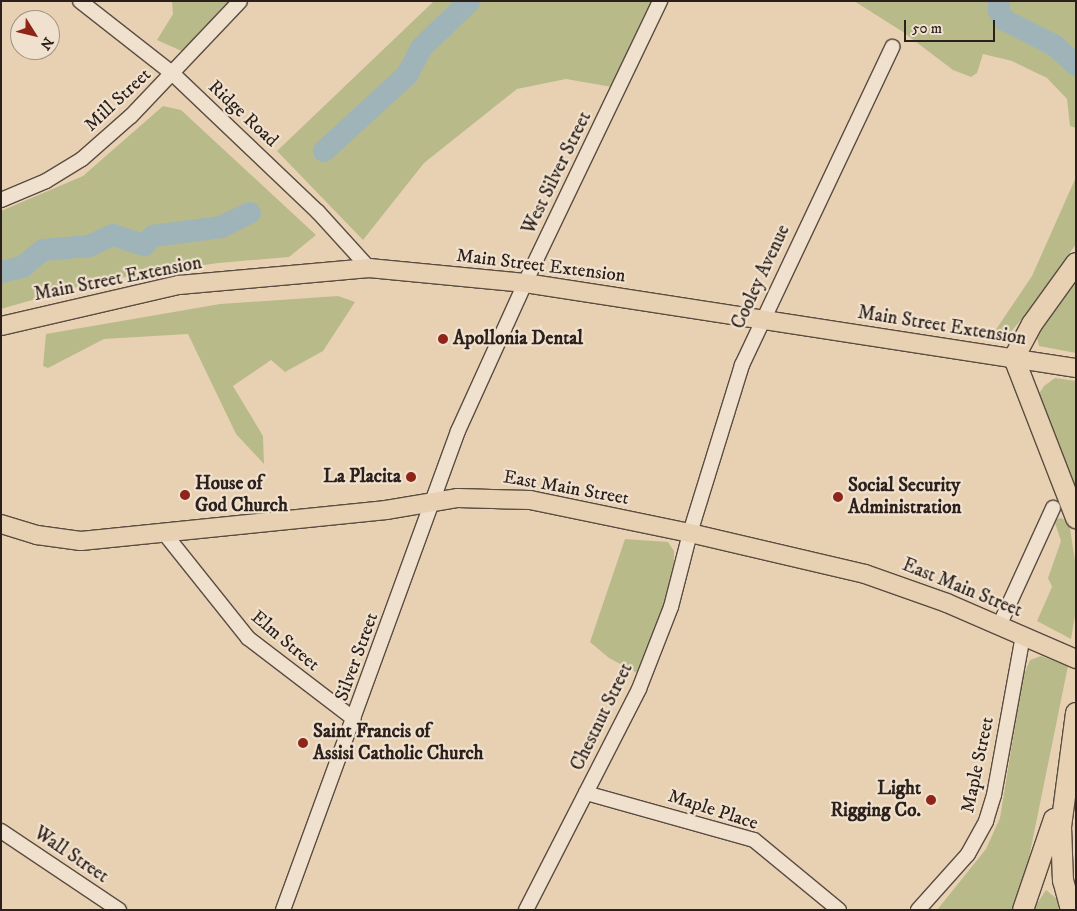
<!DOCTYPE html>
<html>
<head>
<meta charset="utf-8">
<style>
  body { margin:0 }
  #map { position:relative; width:1077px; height:911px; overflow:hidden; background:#e8d1b3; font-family:"IM FELL DW Pica",serif }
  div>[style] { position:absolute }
  .green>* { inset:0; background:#b9ba8a }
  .river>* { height:22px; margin:-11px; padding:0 11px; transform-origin:11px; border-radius:11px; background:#9eb4b9 }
  .roads { filter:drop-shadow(1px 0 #5a4c41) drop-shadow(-1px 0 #5a4c41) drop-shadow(0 1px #5a4c41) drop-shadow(0 -1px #5a4c41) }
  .minor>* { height:14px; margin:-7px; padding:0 7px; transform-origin:7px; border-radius:7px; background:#f0e1ce }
  .major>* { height:18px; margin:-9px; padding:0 9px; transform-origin:9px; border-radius:9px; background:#e8d1b3 }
  .highway>* { height:20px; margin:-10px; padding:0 10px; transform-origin:10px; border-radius:10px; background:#e8d1b3 }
  .dots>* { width:14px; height:14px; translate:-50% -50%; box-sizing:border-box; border:2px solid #f0e1ce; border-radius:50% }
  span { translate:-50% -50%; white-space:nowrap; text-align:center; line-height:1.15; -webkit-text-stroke:4.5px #f0e1ce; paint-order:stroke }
  .street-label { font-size:19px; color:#2b201b }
  .poi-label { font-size:19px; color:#2b201b; font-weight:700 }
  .left { translate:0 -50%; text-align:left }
  .right { translate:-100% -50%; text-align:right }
  .frame { position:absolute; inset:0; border:2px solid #2b201b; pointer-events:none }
  .north { position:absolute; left:10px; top:10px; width:50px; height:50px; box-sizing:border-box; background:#f0e1ce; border:1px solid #a19486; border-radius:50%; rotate:126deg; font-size:14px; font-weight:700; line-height:20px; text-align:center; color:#2b201b }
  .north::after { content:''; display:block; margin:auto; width:18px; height:22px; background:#8f2418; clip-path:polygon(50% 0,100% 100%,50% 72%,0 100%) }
  .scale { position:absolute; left:904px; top:20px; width:91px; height:22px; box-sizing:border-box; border:2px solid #2b201b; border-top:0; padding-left:6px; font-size:15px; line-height:18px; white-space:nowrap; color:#2b201b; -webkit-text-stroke:4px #f0e1ce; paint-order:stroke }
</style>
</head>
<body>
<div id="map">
  <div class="green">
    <i style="clip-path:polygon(172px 1px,234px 1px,186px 53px,157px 40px,173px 14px)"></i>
    <i style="clip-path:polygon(434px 1px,652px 1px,612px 87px,566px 79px,517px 89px,424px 163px,363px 240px,277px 151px)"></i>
    <i style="clip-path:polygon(854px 1px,1076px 1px,1076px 128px,1070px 126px,1067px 99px,1047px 78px,1012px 61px,983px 54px,977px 73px,971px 77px,953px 70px,903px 32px)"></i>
    <i style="clip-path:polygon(163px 106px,181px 110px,316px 235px,289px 257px,218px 263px,98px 281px,1px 309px,1px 211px,83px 176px)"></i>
    <i style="clip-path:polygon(1076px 177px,1076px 244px,1038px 299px,1010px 333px,995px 331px,1032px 276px)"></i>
    <i style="clip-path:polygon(1076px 282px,1076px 353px,1039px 346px,1036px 333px)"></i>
    <i style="clip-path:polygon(338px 296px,355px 302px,323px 351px,285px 372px,271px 360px,233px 386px,263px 436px,264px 464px,236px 434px,188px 334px,104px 339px,48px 368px,43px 366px,46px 334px,220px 304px)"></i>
    <i style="clip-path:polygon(1055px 378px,1076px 381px,1076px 500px,1038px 395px,1044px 386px)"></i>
    <i style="clip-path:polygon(1061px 518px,1069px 522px,1076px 567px,1076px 610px,1071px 639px,1037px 621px,1052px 587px,1048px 578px,1061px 541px,1054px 520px)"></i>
    <i style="clip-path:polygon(625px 539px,668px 542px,674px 551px,674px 566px,657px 628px,639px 674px,609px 658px,590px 642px)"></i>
    <i style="clip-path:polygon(1041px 656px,1068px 666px,1022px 892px,1012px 910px,937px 910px,986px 849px,1000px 818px,1023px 677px,1030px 660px)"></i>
    <i style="clip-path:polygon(1046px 890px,1057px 899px,1059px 910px,1033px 910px)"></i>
  </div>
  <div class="river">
    <i style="left:999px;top:1px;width:10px;rotate:90deg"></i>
    <i style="left:999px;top:11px;width:10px;rotate:61deg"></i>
    <i style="left:1004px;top:20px;width:56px;rotate:26.6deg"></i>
    <i style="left:1054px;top:45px;width:30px;rotate:42deg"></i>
    <i style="left:324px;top:151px;width:113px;rotate:-42.5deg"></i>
    <i style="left:407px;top:75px;width:32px;rotate:-62deg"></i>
    <i style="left:422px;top:47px;width:66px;rotate:-43.8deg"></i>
    <i style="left:1px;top:272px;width:22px;rotate:-13deg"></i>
    <i style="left:22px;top:267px;width:27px;rotate:-39deg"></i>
    <i style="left:43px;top:250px;width:46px;rotate:-5deg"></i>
    <i style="left:89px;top:246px;width:26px;rotate:-25deg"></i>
    <i style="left:113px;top:235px;width:33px;rotate:18deg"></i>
    <i style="left:144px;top:245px;width:13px;rotate:-45deg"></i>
    <i style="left:153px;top:236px;width:69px;rotate:-7.5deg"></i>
    <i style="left:221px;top:227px;width:32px;rotate:-26deg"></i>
  </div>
  <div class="roads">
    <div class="minor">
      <i style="left:80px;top:1px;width:118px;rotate:38.1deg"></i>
      <i style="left:173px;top:74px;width:200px;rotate:43.6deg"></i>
      <i style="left:318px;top:212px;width:76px;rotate:47.7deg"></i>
      <i style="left:1px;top:200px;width:49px;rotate:-22.9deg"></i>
      <i style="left:46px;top:181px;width:42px;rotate:-31.4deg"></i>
      <i style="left:82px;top:159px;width:65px;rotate:-41.3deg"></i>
      <i style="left:131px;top:116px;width:158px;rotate:-46.5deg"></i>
      <i style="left:165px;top:534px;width:133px;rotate:51.4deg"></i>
      <i style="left:248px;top:638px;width:133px;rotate:37.4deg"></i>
      <i style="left:999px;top:626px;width:130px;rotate:-65.4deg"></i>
      <i style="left:586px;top:793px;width:174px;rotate:15.6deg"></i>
      <i style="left:754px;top:840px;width:110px;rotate:39.5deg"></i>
      <i style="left:1px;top:831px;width:142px;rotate:33.8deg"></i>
      <i style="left:283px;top:910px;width:510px;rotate:-69.93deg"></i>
      <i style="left:458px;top:431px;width:162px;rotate:-65.6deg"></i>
      <i style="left:525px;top:283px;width:313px;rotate:-64.4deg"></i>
      <i style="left:526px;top:910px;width:248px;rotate:-62.9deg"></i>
      <i style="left:639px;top:689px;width:88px;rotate:-68.7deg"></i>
      <i style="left:671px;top:607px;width:76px;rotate:-75.6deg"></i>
      <i style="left:690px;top:533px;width:176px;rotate:-72.8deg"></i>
      <i style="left:742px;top:365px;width:352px;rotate:-64.7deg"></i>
      <i style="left:918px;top:910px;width:75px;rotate:-48.2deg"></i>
      <i style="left:968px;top:854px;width:38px;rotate:-61deg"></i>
      <i style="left:986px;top:821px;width:27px;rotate:-73deg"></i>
      <i style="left:994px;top:795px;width:162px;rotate:-79.7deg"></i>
    </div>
    <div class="major">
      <i style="left:1px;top:326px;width:183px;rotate:-13deg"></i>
      <i style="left:179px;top:285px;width:191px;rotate:-5.1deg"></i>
      <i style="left:369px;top:268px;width:157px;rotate:5.5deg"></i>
      <i style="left:525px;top:283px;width:558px;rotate:8.77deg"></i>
      <i style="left:1px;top:524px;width:38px;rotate:17deg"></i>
      <i style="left:37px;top:535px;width:44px;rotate:7.8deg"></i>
      <i style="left:81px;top:541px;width:307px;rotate:-5.8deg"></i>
      <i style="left:386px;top:510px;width:73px;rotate:-9.5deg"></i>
      <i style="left:458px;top:498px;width:72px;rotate:1.6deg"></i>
      <i style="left:530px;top:500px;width:163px;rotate:11.7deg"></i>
      <i style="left:690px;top:533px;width:180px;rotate:13.2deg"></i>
      <i style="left:865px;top:574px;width:87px;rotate:19.5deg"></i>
      <i style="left:947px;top:603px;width:141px;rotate:23.5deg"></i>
    </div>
    <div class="highway">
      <i style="left:1076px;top:263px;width:75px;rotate:125.8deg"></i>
      <i style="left:1032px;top:324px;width:38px;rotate:118deg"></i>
      <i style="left:1014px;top:358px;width:172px;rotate:68.8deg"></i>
      <i style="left:1023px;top:910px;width:96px;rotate:-71.2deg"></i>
      <i style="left:1071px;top:910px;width:30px;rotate:-105deg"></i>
      <i style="left:1063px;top:881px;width:54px;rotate:-92.1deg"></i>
      <i style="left:1061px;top:827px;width:115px;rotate:-82.5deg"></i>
    </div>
  </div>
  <div class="dots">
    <i style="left:443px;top:339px;background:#8f2418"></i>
    <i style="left:411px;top:477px;background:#8f2418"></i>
    <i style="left:185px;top:495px;background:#8f2418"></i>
    <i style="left:838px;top:497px;background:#8f2418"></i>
    <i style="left:303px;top:743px;background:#8f2418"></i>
    <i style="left:931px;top:800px;background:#8f2418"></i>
  </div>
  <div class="street-label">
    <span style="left:118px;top:100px;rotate:-43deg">Mill Street</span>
    <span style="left:243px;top:114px;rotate:43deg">Ridge Road</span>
    <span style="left:557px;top:173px;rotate:-64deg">West Silver Street</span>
    <span style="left:541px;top:266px;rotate:7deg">Main Street Extension</span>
    <span style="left:761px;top:277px;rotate:-65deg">Cooley Avenue</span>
    <span style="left:118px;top:279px;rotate:-11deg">Main Street Extension</span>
    <span style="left:942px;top:326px;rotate:9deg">Main Street Extension</span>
    <span style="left:566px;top:488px;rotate:10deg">East Main Street</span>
    <span style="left:962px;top:588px;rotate:22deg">East Main Street</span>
    <span style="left:285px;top:641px;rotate:40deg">Elm Street</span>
    <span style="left:357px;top:657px;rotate:-70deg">Silver Street</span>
    <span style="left:602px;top:717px;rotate:-64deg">Chestnut Street</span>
    <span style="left:978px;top:765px;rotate:-78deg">Maple Street</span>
    <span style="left:713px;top:810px;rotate:18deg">Maple Place</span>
    <span style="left:71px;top:855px;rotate:34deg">Wall Street</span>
  </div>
  <div class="poi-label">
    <span class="left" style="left:453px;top:339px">Apollonia Dental</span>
    <span class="right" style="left:401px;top:477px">La Placita</span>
    <span class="left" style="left:195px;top:495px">House of<br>God Church</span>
    <span class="left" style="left:848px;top:497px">Social Security<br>Administration</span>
    <span class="left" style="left:313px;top:743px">Saint Francis of<br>Assisi Catholic Church</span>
    <span class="right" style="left:921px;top:800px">Light<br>Rigging Co.</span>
  </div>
  <div class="frame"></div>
  <div class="north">N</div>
  <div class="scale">50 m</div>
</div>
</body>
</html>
